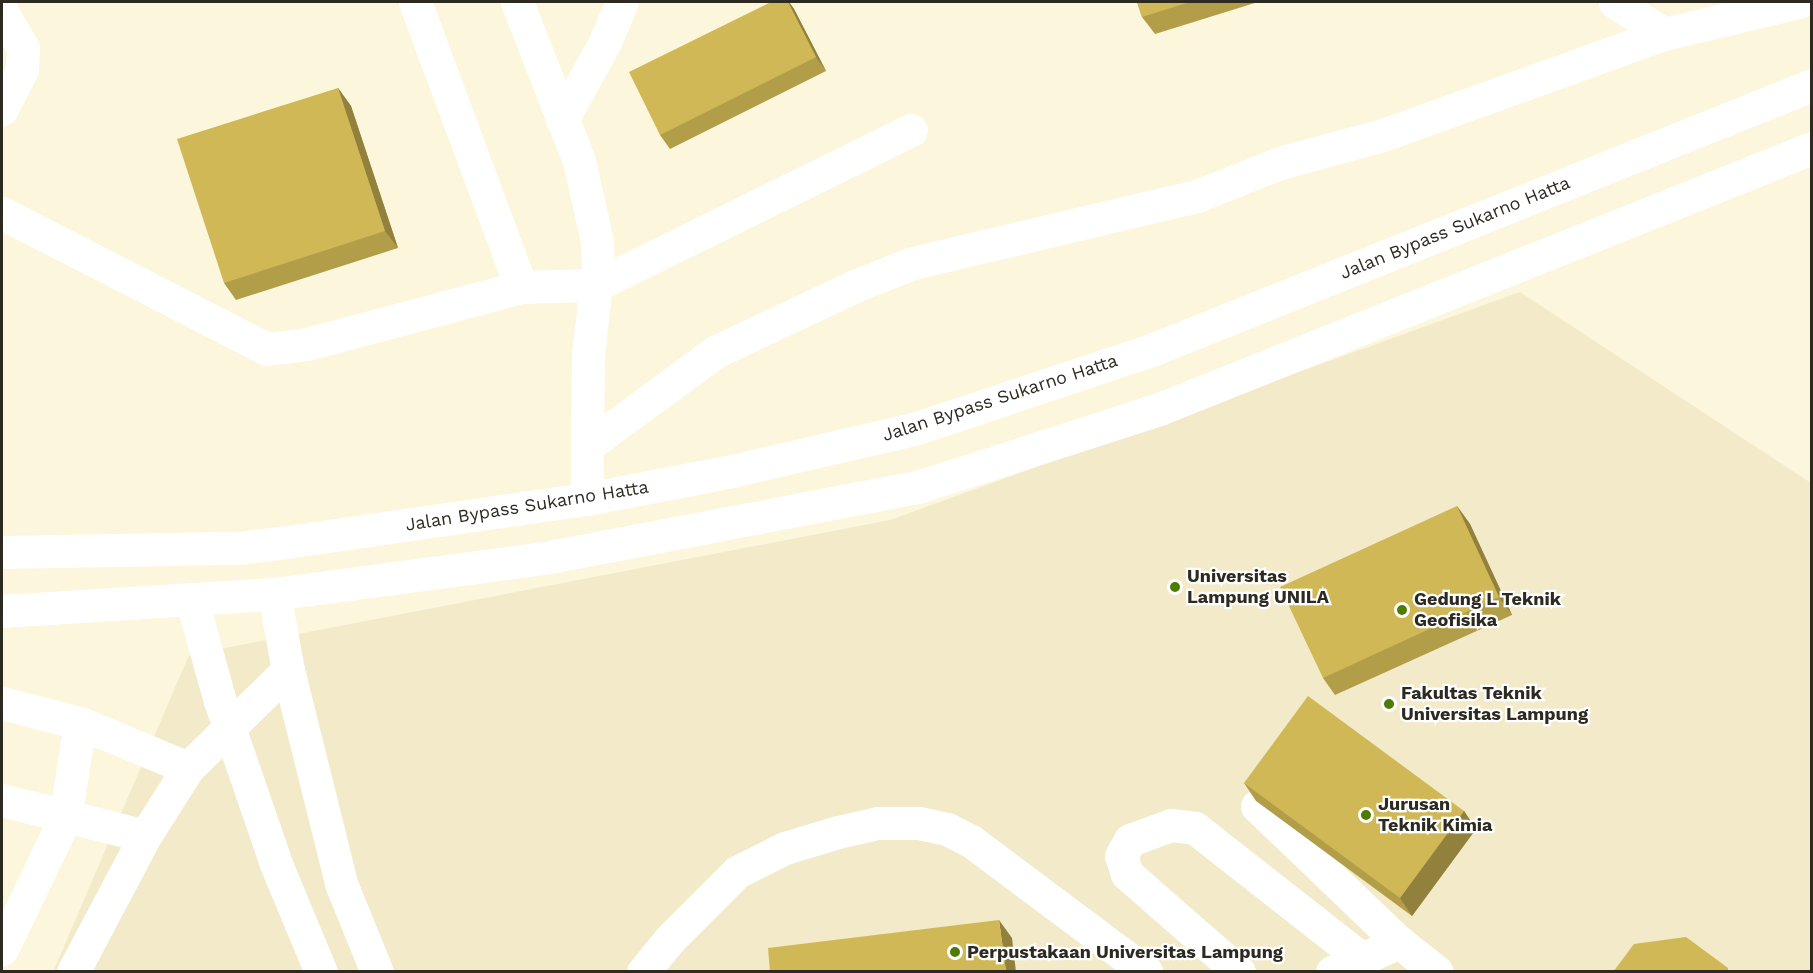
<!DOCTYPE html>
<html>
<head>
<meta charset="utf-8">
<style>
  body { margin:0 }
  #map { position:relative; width:1813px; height:973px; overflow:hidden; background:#fcf6dc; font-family:"Work Sans",sans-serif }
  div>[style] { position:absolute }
  .built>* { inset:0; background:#f2eac9 }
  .minor>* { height:33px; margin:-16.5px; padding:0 16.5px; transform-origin:16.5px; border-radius:16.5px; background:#fff }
  .highway>* { height:33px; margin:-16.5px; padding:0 16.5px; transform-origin:16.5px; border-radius:16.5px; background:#fff }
  .wall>* { inset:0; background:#b29e49 }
  .shaded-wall>* { inset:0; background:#91813c }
  .building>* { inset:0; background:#cfb855 }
  .dots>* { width:16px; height:16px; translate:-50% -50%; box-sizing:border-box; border:3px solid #fff; border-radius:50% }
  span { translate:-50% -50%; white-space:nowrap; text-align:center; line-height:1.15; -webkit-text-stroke:4.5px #fff; paint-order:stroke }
  .street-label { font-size:18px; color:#2d2b21 }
  .poi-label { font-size:18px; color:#2d2b21; font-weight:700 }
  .left { translate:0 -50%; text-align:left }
  .frame { position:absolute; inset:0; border:3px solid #2d2b21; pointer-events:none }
</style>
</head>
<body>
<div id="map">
  <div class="built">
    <i style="clip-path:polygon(1520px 292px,1811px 483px,1811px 971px,53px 972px,189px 655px,890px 520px)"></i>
  </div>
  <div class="minor">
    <i style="left:415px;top:2px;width:304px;rotate:69.6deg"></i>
    <i style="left:517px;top:2px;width:171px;rotate:68.7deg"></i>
    <i style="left:579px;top:161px;width:82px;rotate:77.3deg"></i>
    <i style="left:597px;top:241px;width:24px;rotate:88deg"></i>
    <i style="left:598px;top:265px;width:92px;rotate:96.3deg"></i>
    <i style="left:588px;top:356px;width:90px;rotate:90.6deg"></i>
    <i style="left:1615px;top:2px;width:59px;rotate:33.1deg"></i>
    <i style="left:1664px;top:34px;width:138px;rotate:-13.4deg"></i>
    <i style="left:2px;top:12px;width:42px;rotate:59.7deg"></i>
    <i style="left:23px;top:48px;width:21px;rotate:93deg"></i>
    <i style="left:22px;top:69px;width:45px;rotate:116.6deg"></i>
    <i style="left:562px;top:120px;width:89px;rotate:-61.1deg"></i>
    <i style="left:605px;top:42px;width:43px;rotate:-67deg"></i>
    <i style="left:2px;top:213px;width:298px;rotate:27.2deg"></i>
    <i style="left:267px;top:349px;width:40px;rotate:-7.1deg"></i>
    <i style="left:307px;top:344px;width:221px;rotate:-14.9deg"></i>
    <i style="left:521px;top:287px;width:75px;rotate:-1.5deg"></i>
    <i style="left:596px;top:285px;width:351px;rotate:-26.2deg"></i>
    <i style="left:587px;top:499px;width:53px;rotate:-90deg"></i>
    <i style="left:587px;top:446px;width:161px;rotate:-36.2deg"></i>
    <i style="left:717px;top:351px;width:155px;rotate:-25.2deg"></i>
    <i style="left:857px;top:285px;width:60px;rotate:-21.4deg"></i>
    <i style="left:913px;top:263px;width:292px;rotate:-13.3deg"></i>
    <i style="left:1197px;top:196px;width:89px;rotate:-21.7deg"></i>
    <i style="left:1280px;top:163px;width:107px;rotate:-15.2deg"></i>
    <i style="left:1383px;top:135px;width:299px;rotate:-19.8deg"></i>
    <i style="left:274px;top:594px;width:77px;rotate:79.6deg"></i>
    <i style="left:288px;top:670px;width:223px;rotate:76deg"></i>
    <i style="left:342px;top:886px;width:93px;rotate:67.9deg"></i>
    <i style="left:192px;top:601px;width:104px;rotate:74.4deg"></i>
    <i style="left:220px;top:701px;width:172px;rotate:71deg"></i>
    <i style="left:276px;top:864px;width:117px;rotate:67.4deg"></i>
    <i style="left:2px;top:703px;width:81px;rotate:14.4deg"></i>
    <i style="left:80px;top:723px;width:117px;rotate:22.6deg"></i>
    <i style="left:2px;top:800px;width:147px;rotate:14.1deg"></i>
    <i style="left:1257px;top:806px;width:197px;rotate:43.8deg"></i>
    <i style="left:1399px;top:942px;width:48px;rotate:38.3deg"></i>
    <i style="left:2px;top:949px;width:145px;rotate:-64.3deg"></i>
    <i style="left:65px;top:818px;width:96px;rotate:-81deg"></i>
    <i style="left:73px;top:972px;width:154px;rotate:-62.1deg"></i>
    <i style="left:145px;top:836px;width:80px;rotate:-57.7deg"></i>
    <i style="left:188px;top:768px;width:140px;rotate:-44.4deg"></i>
    <i style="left:643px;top:972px;width:43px;rotate:-50.7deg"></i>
    <i style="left:670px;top:939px;width:95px;rotate:-45deg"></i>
    <i style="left:737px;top:872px;width:54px;rotate:-26.6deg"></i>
    <i style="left:785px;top:848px;width:55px;rotate:-16.8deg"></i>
    <i style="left:838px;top:832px;width:41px;rotate:-12.7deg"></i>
    <i style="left:878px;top:823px;width:41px"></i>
    <i style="left:919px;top:823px;width:29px;rotate:12deg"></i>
    <i style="left:947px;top:829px;width:27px;rotate:27deg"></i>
    <i style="left:971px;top:841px;width:219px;rotate:36.8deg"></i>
    <i style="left:1239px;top:972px;width:149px;rotate:-138.8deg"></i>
    <i style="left:1127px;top:874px;width:19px;rotate:-108deg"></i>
    <i style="left:1121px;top:856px;width:18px;rotate:-61deg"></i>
    <i style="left:1130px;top:840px;width:44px;rotate:-20.1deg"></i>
    <i style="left:1171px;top:825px;width:24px;rotate:7deg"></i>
    <i style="left:1195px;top:828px;width:212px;rotate:38.1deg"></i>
    <i style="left:1362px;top:959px;width:41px;rotate:-24.7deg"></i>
    <i style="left:1332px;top:972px;width:33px;rotate:-23deg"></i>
  </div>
  <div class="highway">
    <i style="left:2px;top:552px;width:237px;rotate:-1deg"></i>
    <i style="left:239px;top:548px;width:48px;rotate:-7.1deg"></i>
    <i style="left:287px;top:542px;width:303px;rotate:-8.2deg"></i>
    <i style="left:587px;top:499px;width:148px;rotate:-10.9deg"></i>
    <i style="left:732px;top:471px;width:187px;rotate:-13deg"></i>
    <i style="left:914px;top:429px;width:253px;rotate:-18.4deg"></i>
    <i style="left:1154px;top:349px;width:709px;rotate:-21.86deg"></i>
    <i style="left:2px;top:611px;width:273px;rotate:-3.6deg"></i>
    <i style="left:274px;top:594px;width:278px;rotate:-7.6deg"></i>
    <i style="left:550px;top:557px;width:378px;rotate:-10.8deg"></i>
    <i style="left:921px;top:486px;width:253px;rotate:-17.9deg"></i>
    <i style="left:1162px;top:408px;width:700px;rotate:-21.8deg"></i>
  </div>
  <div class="wall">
    <i style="clip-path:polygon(771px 2px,789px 2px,794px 9px,826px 71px,670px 149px,660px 135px)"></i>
    <i style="clip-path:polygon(1137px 2px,1258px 2px,1155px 34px,1142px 17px)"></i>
    <i style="clip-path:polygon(338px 88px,351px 106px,398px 248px,236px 300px,224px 283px)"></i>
    <i style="clip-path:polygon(1457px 506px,1470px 524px,1512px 615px,1335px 695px,1323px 678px)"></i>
    <i style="clip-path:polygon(1244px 783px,1464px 811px,1476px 829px,1412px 916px,1256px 801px)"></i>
  </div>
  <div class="shaded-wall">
    <i style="clip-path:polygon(788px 2px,789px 2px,794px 9px,826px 71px,816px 57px)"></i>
    <i style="clip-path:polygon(338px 88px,351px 106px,398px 248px,385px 231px)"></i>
    <i style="clip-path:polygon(1457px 506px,1470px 524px,1512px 615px,1499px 597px)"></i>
    <i style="clip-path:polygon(1464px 811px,1476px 829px,1412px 916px,1400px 898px)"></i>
    <i style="clip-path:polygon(999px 920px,1012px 938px,1016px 972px,1006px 972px)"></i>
  </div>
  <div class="building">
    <i style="clip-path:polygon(771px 2px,788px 2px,816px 57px,660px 135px,629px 72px)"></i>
    <i style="clip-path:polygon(1137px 2px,1190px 2px,1142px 17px)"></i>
    <i style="clip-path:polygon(338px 88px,385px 231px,224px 283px,177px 139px)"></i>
    <i style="clip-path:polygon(1457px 506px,1499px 597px,1323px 678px,1280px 587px)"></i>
    <i style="clip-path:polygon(1308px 696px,1464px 811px,1400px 898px,1244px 783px)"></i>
    <i style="clip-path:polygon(999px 920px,1006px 972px,770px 972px,768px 948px)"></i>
    <i style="clip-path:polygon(1686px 937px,1728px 968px,1728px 972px,1613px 972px,1634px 944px)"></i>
  </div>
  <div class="dots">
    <i style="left:1175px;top:587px;background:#4e7c02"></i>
    <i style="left:1402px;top:610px;background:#4e7c02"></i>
    <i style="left:1389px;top:704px;background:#4e7c02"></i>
    <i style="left:1366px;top:815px;background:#4e7c02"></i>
    <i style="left:955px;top:952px;background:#4e7c02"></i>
  </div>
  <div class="street-label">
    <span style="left:1455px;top:228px;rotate:-22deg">Jalan Bypass Sukarno Hatta</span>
    <span style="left:1000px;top:398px;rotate:-18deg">Jalan Bypass Sukarno Hatta</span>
    <span style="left:527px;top:506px;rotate:-9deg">Jalan Bypass Sukarno Hatta</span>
  </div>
  <div class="poi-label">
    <span class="left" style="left:1187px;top:587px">Universitas<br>Lampung UNILA</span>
    <span class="left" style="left:1414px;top:610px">Gedung L Teknik<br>Geofisika</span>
    <span class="left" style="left:1401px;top:704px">Fakultas Teknik<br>Universitas Lampung</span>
    <span class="left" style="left:1378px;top:815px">Jurusan<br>Teknik Kimia</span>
    <span class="left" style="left:967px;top:952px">Perpustakaan Universitas Lampung</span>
  </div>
  <div class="frame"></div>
</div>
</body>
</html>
